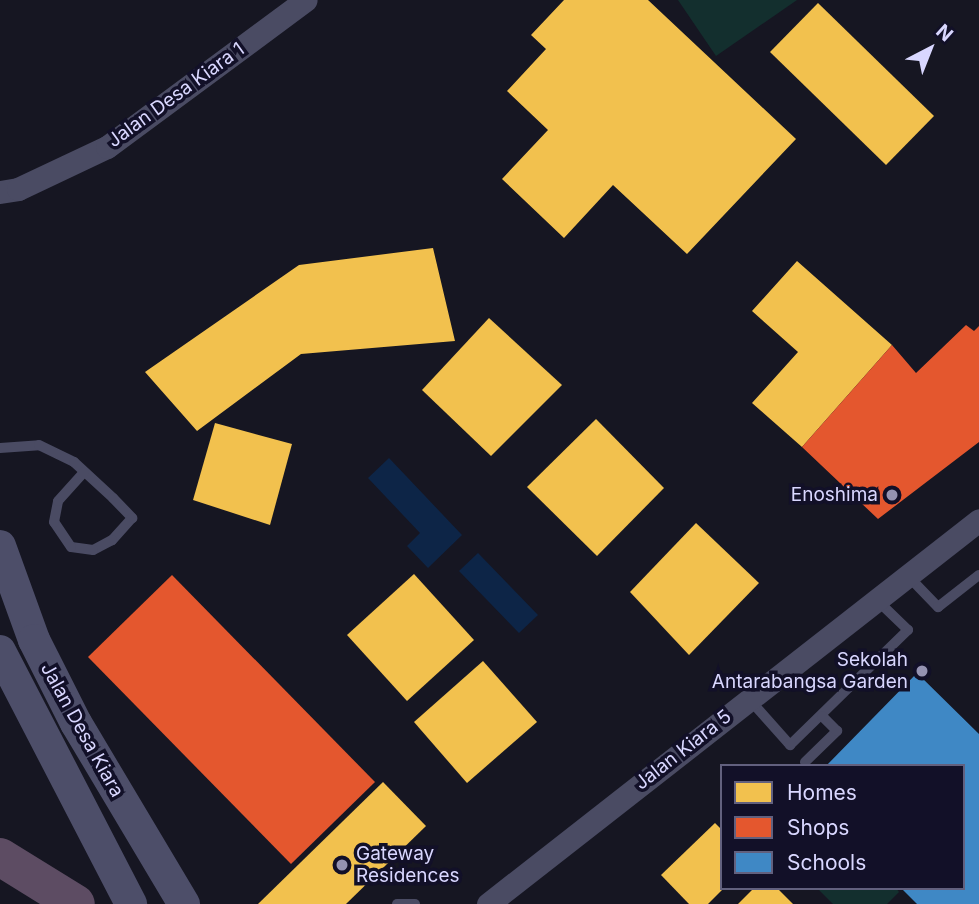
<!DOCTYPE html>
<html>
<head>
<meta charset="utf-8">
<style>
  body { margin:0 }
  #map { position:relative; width:979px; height:904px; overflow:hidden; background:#161622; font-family:Inter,sans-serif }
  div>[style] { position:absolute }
  .green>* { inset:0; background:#132f2e }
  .water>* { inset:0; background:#0d2547 }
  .homes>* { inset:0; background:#f2c14e }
  .shops>* { inset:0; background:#e4572e }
  .schools>* { inset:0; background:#3f88c5 }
  .lane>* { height:10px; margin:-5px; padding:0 5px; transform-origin:5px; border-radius:5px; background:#4a4b63 }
  .street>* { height:23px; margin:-11.5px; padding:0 11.5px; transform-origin:11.5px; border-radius:11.5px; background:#4a4b63 }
  .secondary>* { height:32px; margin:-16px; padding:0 16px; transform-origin:16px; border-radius:16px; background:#4d4e69 }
  .highway>* { height:38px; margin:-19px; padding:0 19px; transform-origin:19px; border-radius:19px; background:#5d4c63 }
  .dots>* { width:19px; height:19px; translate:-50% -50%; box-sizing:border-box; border:4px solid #121028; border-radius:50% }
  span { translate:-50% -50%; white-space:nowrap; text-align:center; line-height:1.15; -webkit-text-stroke:7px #121028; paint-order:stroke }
  .street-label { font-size:19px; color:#d9d7ff }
  .poi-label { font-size:19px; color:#d9d7ff }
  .right { translate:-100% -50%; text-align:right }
  .left { translate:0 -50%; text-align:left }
  .legend { position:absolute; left:720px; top:764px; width:245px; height:126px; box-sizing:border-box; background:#121028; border:2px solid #62607e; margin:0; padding:9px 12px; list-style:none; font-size:21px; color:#d9d7ff }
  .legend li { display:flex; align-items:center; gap:14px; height:35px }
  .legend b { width:35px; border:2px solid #62607e }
  .north { position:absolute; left:895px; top:14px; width:70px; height:70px; -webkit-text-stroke:5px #121028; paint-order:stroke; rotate:42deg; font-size:19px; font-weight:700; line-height:28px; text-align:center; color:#d9d7ff }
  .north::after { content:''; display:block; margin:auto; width:24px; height:32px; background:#d9d7ff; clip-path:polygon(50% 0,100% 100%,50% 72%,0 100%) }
</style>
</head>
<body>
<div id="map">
  <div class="green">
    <i style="clip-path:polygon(678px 0,797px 0,716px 56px)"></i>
    <i style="clip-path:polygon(817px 888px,896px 888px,899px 892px,887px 904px,833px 904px)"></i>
  </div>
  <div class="water">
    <i style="clip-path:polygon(389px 458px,462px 535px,428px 568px,407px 546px,420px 533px,368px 478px)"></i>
    <i style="clip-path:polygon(478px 553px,538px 615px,519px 633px,459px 571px)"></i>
  </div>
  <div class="homes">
    <i style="clip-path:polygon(564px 0,648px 0,796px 139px,687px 254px,613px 185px,564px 238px,502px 179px,548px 130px,507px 91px,546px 49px,531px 35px)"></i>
    <i style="clip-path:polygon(818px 3px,934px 116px,886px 165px,770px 52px)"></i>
    <i style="clip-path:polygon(433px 248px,455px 341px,301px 354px,197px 431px,145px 372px,299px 265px)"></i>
    <i style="clip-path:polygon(797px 261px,892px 345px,802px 447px,752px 403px,798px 352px,752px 311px)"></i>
    <i style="clip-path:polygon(489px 318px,562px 385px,491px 456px,422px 390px)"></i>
    <i style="clip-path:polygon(596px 419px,664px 488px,597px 556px,527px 487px)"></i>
    <i style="clip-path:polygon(215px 423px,292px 444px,270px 525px,193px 500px)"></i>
    <i style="clip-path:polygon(696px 523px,759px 583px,689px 655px,630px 592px)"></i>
    <i style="clip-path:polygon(414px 574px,474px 640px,407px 701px,347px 635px)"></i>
    <i style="clip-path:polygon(483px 661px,537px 722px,467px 783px,414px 722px)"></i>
    <i style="clip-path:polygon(383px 782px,426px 826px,346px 904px,258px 904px)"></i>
    <i style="clip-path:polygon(715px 823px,722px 830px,724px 888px,708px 904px,689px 904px,661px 875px)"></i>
    <i style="clip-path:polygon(754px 888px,777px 888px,793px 904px,738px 904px)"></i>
  </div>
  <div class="shops">
    <i style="clip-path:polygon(966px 325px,974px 331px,979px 326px,979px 442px,878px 519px,802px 447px,892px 345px,916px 373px)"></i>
    <i style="clip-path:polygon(172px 575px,375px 782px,291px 864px,88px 657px)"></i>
  </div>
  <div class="schools">
    <i style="clip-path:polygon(917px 673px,979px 734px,979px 904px,917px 904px,901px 888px,963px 888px,963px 766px,826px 766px)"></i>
  </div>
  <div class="lane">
    <i style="left:0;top:448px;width:39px;rotate:-4deg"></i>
    <i style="left:39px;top:445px;width:39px;rotate:26deg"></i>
    <i style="left:74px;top:462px;width:53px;rotate:42.7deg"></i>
    <i style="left:113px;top:498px;width:28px;rotate:46deg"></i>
    <i style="left:132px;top:518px;width:30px;rotate:132deg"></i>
    <i style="left:112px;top:540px;width:21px;rotate:152deg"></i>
    <i style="left:93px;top:550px;width:22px;rotate:-172deg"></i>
    <i style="left:71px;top:547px;width:30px;rotate:-124deg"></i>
    <i style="left:54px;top:522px;width:21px;rotate:-79deg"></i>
    <i style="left:58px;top:501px;width:39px;rotate:-48deg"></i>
    <i style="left:909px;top:577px;width:42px;rotate:46deg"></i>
    <i style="left:938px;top:607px;width:52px;rotate:-38deg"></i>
    <i style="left:749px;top:699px;width:62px;rotate:48.3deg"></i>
    <i style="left:790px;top:745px;width:165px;rotate:-44.3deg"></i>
    <i style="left:908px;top:630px;width:42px;rotate:-136deg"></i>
    <i style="left:805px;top:762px;width:45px;rotate:-44.1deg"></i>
    <i style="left:837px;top:731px;width:21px;rotate:-135deg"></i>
    <i style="left:397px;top:904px;width:18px"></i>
  </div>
  <div class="street">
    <i style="left:0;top:192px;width:18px;rotate:-9deg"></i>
    <i style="left:18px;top:189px;width:98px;rotate:-25.3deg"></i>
    <i style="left:107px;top:147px;width:247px;rotate:-36.5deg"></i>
    <i style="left:488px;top:904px;width:623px;rotate:-38.03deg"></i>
  </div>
  <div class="secondary">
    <i style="left:0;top:546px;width:100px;rotate:70.1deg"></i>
    <i style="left:34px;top:640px;width:93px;rotate:63.2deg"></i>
    <i style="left:76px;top:723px;width:211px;rotate:59.2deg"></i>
    <i style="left:0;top:651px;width:285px;rotate:62.6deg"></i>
  </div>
  <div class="highway">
    <i style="left:0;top:857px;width:89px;rotate:31.7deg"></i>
  </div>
  <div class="dots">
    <i style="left:892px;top:495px;background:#9593b2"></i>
    <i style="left:922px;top:671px;background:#9593b2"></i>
    <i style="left:342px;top:865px;background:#9593b2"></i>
  </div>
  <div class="street-label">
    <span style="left:176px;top:95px;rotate:-36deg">Jalan Desa Kiara 1</span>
    <span style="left:82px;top:730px;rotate:61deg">Jalan Desa Kiara</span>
    <span style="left:683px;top:750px;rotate:-38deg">Jalan Kiara 5</span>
  </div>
  <div class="poi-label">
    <span class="right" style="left:878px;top:495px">Enoshima</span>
    <span class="right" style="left:908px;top:671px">Sekolah<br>Antarabangsa Garden</span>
    <span class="left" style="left:356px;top:865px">Gateway<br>Residences</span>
  </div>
  <ul class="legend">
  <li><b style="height:19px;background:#f2c14e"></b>Homes</li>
  <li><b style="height:19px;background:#e4572e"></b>Shops</li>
  <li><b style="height:19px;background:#3f88c5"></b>Schools</li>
  </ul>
  <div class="north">N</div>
</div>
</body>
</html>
